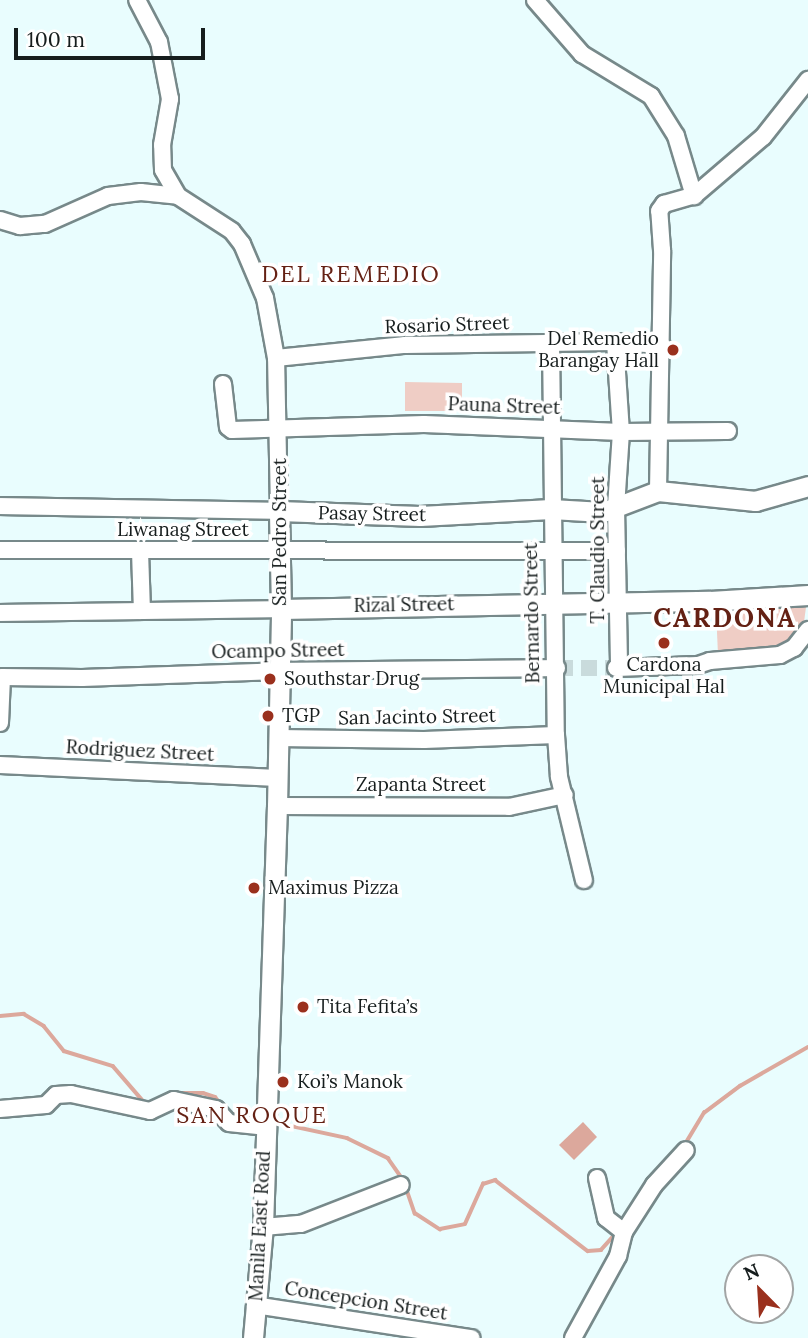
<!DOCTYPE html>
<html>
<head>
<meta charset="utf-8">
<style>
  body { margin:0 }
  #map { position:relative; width:808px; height:1338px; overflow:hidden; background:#e9fdfe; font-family:Lora,serif }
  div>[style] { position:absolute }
  .green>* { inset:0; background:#efcdc5 }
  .water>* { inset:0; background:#dca89c }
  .stream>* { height:3.5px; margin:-1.75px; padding:0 1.75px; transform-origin:1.75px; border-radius:1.75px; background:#dca89c }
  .minor-tunnel>* { height:16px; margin-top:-8px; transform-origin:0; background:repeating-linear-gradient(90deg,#c9dbdc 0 16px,transparent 0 24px) }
  .roads { filter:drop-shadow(2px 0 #77898a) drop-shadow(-2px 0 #77898a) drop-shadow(0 2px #77898a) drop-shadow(0 -2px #77898a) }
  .minor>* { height:16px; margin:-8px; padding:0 8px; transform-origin:8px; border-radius:8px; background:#fff }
  .major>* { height:19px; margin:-9.5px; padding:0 9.5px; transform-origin:9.5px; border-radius:9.5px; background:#fff }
  .dots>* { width:19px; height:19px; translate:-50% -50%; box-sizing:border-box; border:4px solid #fff; border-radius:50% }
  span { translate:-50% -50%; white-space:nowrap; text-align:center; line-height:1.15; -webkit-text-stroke:7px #fff; paint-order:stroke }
  .street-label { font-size:19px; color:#161d1d }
  .poi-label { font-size:19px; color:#161d1d }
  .right { translate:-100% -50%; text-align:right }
  .left { translate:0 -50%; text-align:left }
  .quarter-label { font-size:23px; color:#642114; letter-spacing:2px }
  .district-label { font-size:26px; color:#642114; font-weight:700; letter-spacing:2px }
  .north { position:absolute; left:724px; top:1254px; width:70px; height:70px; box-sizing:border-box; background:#fff; border:2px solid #a2a5a5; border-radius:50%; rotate:336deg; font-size:19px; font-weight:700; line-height:28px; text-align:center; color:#161d1d }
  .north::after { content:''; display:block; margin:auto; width:24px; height:32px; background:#9a301d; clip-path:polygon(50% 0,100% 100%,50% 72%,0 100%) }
  .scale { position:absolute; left:14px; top:28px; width:191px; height:32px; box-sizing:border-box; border:4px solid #161d1d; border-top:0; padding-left:9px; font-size:21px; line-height:24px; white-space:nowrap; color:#161d1d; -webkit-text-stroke:5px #fff; paint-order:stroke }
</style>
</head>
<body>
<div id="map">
  <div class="green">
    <i style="clip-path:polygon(405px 382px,462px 383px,462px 411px,405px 411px)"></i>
    <i style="clip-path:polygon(806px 607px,803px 630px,786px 649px,718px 655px,716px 609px)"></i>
  </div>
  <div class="water">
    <i style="clip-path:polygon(583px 1122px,597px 1137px,574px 1160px,559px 1145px)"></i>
  </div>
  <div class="stream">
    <i style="left:0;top:1016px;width:24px;rotate:-5deg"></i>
    <i style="left:24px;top:1014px;width:23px;rotate:31deg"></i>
    <i style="left:44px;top:1026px;width:32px;rotate:51deg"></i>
    <i style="left:64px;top:1051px;width:51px;rotate:17deg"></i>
    <i style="left:113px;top:1066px;width:49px;rotate:49.1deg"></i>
    <i style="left:177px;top:1093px;width:26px"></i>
    <i style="left:203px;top:1093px;width:13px;rotate:18deg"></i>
    <i style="left:215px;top:1097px;width:13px;rotate:48deg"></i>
    <i style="left:229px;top:1113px;width:20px;rotate:15deg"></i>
    <i style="left:273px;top:1122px;width:76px;rotate:12.2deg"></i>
    <i style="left:347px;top:1138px;width:46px;rotate:26deg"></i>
    <i style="left:388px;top:1158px;width:28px;rotate:55deg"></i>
    <i style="left:684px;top:1146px;width:39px;rotate:-59deg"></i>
    <i style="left:704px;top:1113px;width:45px;rotate:-36.9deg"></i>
    <i style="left:740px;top:1086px;width:78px;rotate:-29.8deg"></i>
    <i style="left:406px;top:1187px;width:28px;rotate:71deg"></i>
    <i style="left:415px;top:1213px;width:30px;rotate:33deg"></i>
    <i style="left:440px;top:1229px;width:25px;rotate:-11deg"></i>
    <i style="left:465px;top:1224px;width:44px;rotate:-65.8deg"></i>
    <i style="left:483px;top:1184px;width:13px;rotate:-18deg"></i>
    <i style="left:495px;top:1180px;width:117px;rotate:37.4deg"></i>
    <i style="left:588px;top:1251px;width:13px;rotate:-4deg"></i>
    <i style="left:601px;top:1250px;width:24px;rotate:-48deg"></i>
  </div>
  <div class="minor-tunnel">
    <i style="left:557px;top:668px;width:59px"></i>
  </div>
  <div class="roads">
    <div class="minor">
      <i style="left:535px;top:0;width:72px;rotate:49deg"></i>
      <i style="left:582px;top:54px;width:81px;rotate:31.3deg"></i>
      <i style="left:651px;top:96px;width:47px;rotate:58deg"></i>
      <i style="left:676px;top:136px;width:63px;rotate:73.3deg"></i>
      <i style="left:0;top:220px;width:21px;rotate:17deg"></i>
      <i style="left:20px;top:226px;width:25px;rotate:-5deg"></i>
      <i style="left:45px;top:224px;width:69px;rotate:-24deg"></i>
      <i style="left:108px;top:196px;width:33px;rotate:-7deg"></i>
      <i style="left:141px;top:192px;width:37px;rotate:6deg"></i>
      <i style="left:615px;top:342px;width:90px;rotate:86.2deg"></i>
      <i style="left:621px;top:432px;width:75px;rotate:93.8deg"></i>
      <i style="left:616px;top:507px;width:161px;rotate:88.9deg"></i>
      <i style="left:551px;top:343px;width:392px;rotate:89.3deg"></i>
      <i style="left:556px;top:735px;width:42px;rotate:85.9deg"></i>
      <i style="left:559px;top:777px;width:106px;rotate:76.4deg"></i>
      <i style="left:276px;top:358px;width:130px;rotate:-5.8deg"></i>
      <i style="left:405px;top:345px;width:210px;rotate:-0.8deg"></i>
      <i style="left:615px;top:342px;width:47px;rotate:3.7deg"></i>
      <i style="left:223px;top:384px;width:43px;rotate:83.4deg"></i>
      <i style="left:228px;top:427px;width:5px;rotate:37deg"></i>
      <i style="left:232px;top:430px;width:192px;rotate:-1.8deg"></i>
      <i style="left:424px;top:424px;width:197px;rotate:2.3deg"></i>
      <i style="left:621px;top:432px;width:107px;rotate:-0.5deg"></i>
      <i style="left:658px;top:491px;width:241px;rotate:-89deg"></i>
      <i style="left:662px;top:250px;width:39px;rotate:-94deg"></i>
      <i style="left:659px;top:211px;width:9px;rotate:-54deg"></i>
      <i style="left:664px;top:204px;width:32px;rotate:-16deg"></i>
      <i style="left:695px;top:195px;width:89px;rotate:-40.5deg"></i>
      <i style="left:763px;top:137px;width:73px;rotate:-51.7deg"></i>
      <i style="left:0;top:506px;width:279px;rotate:1deg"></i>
      <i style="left:279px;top:511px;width:153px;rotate:-91.1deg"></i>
      <i style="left:276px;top:358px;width:61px;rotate:-100.4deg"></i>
      <i style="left:265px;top:298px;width:59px;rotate:-113.1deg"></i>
      <i style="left:242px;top:244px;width:16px;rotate:-128deg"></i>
      <i style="left:232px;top:231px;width:64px;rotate:-147.1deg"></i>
      <i style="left:178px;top:196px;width:30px;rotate:-120deg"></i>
      <i style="left:163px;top:170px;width:25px;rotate:-92deg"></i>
      <i style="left:162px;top:145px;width:47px;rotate:-80.1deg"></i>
      <i style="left:170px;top:99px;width:58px;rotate:-100.9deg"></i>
      <i style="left:159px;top:42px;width:47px;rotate:-117.6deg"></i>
      <i style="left:0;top:550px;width:617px;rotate:0.09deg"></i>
      <i style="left:140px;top:551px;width:60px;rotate:88.1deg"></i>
      <i style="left:0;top:613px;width:281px;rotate:-0.8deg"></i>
      <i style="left:616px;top:668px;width:82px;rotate:-2.1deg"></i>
      <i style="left:698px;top:665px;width:13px;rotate:-18deg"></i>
      <i style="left:710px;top:661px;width:70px;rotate:-4.9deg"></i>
      <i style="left:780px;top:655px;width:16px;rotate:-27deg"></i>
      <i style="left:794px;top:648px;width:23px;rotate:-52deg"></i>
      <i style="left:0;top:723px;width:46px;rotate:-87.5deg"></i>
      <i style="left:2px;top:677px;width:80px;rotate:0.7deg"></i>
      <i style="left:82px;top:678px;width:197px;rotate:-2deg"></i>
      <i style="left:279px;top:671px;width:278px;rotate:-0.6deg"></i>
      <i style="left:278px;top:738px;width:146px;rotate:0.8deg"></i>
      <i style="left:424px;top:740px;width:132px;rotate:-2.2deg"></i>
      <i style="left:0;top:765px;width:278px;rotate:2.7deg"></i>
      <i style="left:277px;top:806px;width:232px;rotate:0.2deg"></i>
      <i style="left:509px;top:807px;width:57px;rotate:-12.1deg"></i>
      <i style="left:0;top:1109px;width:46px;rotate:-5deg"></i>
      <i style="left:46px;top:1105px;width:14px;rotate:-45deg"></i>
      <i style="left:56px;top:1095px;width:15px;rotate:-4deg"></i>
      <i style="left:71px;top:1094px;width:81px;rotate:12.1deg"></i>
      <i style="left:150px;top:1111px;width:26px;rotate:-25deg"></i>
      <i style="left:174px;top:1100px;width:43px;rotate:12.1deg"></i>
      <i style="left:216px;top:1109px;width:19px;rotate:47deg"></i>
      <i style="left:229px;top:1123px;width:36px;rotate:6deg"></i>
      <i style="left:597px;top:1178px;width:41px;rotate:77.3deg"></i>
      <i style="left:606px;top:1218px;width:23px;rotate:38deg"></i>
      <i style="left:263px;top:1227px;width:38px;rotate:-5deg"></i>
      <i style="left:301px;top:1224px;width:107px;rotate:-21.3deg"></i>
      <i style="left:255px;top:1305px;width:219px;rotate:8.7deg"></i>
      <i style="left:573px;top:1338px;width:94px;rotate:-61.2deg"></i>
      <i style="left:618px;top:1256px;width:25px;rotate:-76deg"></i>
      <i style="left:624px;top:1232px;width:56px;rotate:-57.4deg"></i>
      <i style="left:654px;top:1185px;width:47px;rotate:-47.6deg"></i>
    </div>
    <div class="major">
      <i style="left:281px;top:609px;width:429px;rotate:-1.1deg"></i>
      <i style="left:710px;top:601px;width:98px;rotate:-3.5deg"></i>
      <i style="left:253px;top:1338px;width:111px;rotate:-84.9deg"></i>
      <i style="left:263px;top:1227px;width:421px;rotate:-88.1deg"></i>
      <i style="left:277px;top:806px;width:197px;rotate:-88.8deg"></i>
      <i style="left:281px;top:609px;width:98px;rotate:-91.2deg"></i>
      <i style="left:279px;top:511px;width:141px;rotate:2deg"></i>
      <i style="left:420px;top:516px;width:131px;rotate:-3.1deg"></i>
      <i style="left:551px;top:509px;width:52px;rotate:3.3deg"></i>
      <i style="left:603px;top:512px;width:59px;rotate:-20.9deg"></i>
      <i style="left:658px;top:491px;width:98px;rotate:5.9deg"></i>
      <i style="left:755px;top:501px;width:55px;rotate:-15.8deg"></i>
    </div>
  </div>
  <div class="dots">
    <i style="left:673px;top:350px;background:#9a301d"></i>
    <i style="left:664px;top:643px;background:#9a301d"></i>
    <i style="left:270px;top:679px;background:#9a301d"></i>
    <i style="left:268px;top:716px;background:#9a301d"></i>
    <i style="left:254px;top:888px;background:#9a301d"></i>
    <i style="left:303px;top:1007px;background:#9a301d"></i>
    <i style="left:283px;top:1082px;background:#9a301d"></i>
  </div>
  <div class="street-label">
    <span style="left:447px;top:325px;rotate:-2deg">Rosario Street</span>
    <span style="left:504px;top:406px;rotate:2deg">Pauna Street</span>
    <span style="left:372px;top:514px;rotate:1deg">Pasay Street</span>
    <span style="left:183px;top:530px">Liwanag Street</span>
    <span style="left:280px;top:532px;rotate:-90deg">San Pedro Street</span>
    <span style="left:598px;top:550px;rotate:-90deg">T. Claudio Street</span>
    <span style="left:404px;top:605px;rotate:-1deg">Rizal Street</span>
    <span style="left:532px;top:613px;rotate:-91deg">Bernardo Street</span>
    <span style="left:278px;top:651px;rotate:-1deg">Ocampo Street</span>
    <span style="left:417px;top:717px;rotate:-1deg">San Jacinto Street</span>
    <span style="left:140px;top:751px;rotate:3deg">Rodriguez Street</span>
    <span style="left:421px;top:785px">Zapanta Street</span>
    <span style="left:260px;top:1226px;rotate:-87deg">Manila East Road</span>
    <span style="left:366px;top:1301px;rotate:9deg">Concepcion Street</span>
  </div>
  <div class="poi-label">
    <span class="right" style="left:659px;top:350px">Del Remedio<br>Barangay Hall</span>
    <span style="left:664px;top:676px">Cardona<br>Municipal Hal</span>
    <span class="left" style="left:284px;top:679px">Southstar Drug</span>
    <span class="left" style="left:282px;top:716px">TGP</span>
    <span class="left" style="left:268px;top:888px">Maximus Pizza</span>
    <span class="left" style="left:317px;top:1007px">Tita Fefita’s</span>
    <span class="left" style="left:297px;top:1082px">Koi’s Manok</span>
  </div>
  <div class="quarter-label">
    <span style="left:351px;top:274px">DEL REMEDIO</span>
    <span style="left:252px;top:1115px">SAN ROQUE</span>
  </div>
  <div class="district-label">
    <span style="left:725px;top:618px">CARDONA</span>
  </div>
  <div class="north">N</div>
  <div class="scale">100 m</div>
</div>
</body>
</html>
